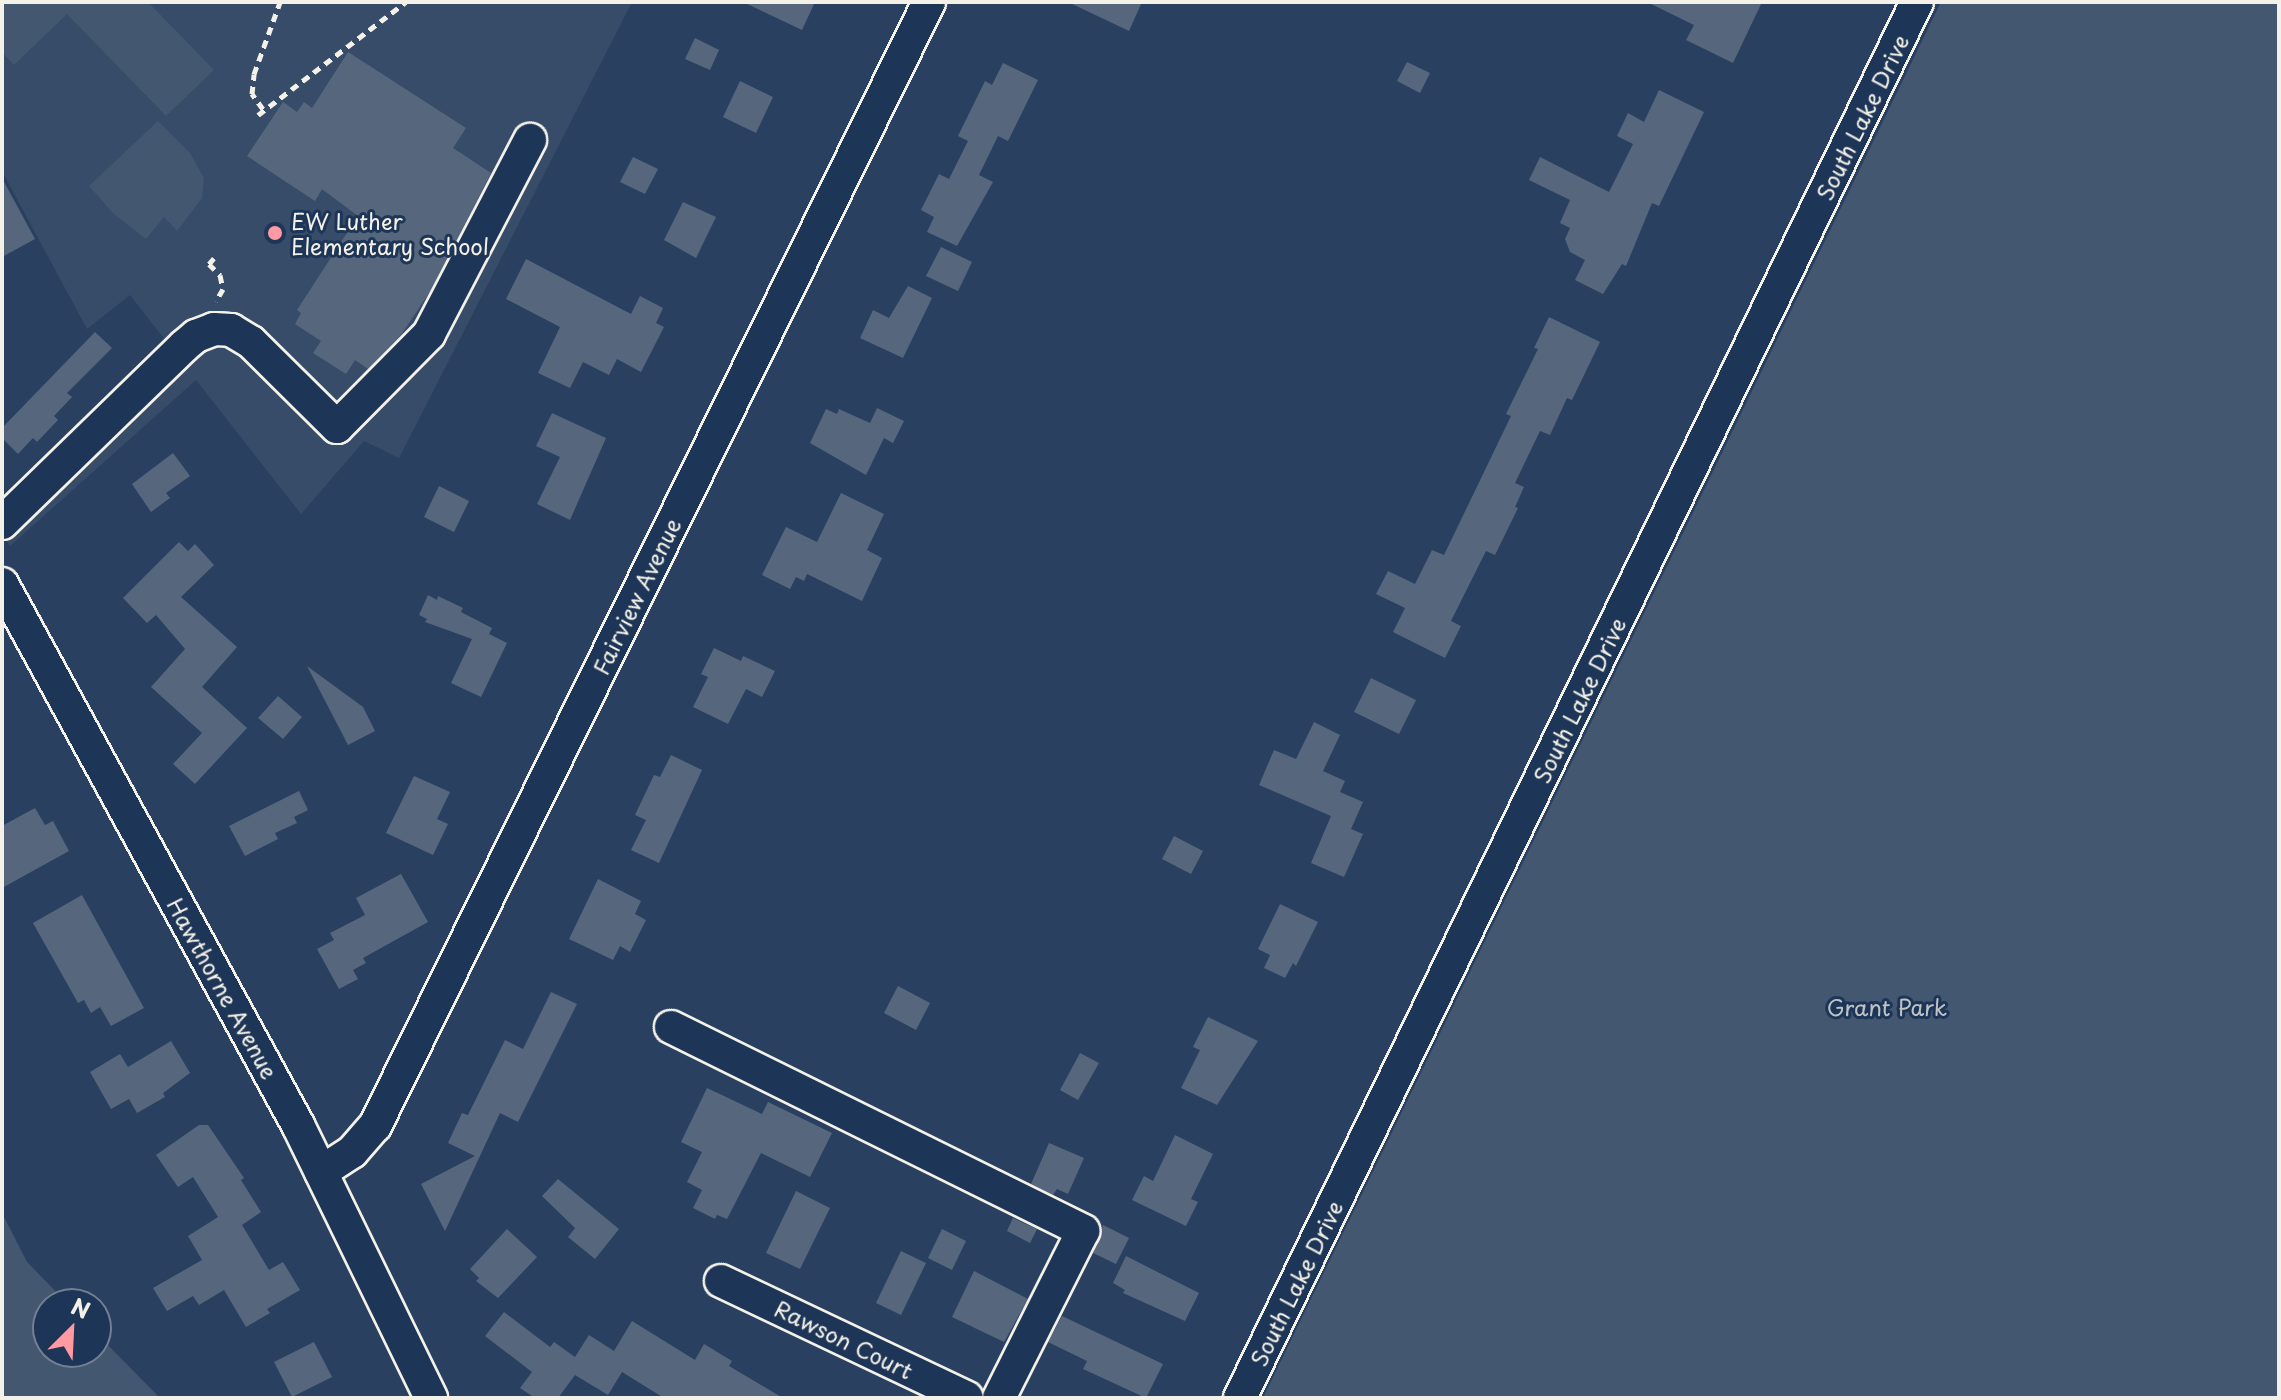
<!DOCTYPE html>
<html>
<head>
<meta charset="utf-8">
<style>
  body { margin:0 }
  #map { position:relative; width:2281px; height:1400px; overflow:hidden; background:#2a4060; font-family:"Playpen Sans",sans-serif }
  div>[style] { position:absolute }
  .built>* { inset:0; background:#374c69 }
  .green>* { inset:0; background:#445771 }
  .building>* { inset:0; background:#56677d }
  .path>* { height:5px; margin-top:-2.5px; transform-origin:0; background:repeating-linear-gradient(90deg,#f4f1e8 0 8px,transparent 0 14px) }
  .roads { filter:drop-shadow(2px 0 #f4f1e8) drop-shadow(-2px 0 #f4f1e8) drop-shadow(0 2px #f4f1e8) drop-shadow(0 -2px #f4f1e8) }
  .minor>* { height:32px; margin:-16px; padding:0 16px; transform-origin:16px; border-radius:16px; background:#1d3557 }
  .dots>* { width:22px; height:22px; translate:-50% -50%; box-sizing:border-box; border:4px solid #1d3557; border-radius:50% }
  span { translate:-50% -50%; white-space:nowrap; text-align:center; line-height:1.15; -webkit-text-stroke:6px #1d3557; paint-order:stroke }
  .street-label { font-size:22px; color:#f4f1e8 }
  .poi-label { font-size:22px; color:#f4f1e8 }
  .left { translate:0 -50%; text-align:left }
  .park-label { font-size:22px; color:#bfc3c4 }
  .frame { position:absolute; inset:0; border:4px solid #f4f1e8; pointer-events:none }
  .north { position:absolute; left:32px; top:1288px; width:80px; height:80px; box-sizing:border-box; background:#1d3557; border:2px solid #738091; border-radius:50%; rotate:24deg; font-size:22px; font-weight:700; line-height:32px; text-align:center; color:#f4f1e8 }
  .north::after { content:''; display:block; margin:auto; width:28px; height:36px; background:#ff9aa2; clip-path:polygon(50% 0,100% 100%,50% 72%,0 100%) }
</style>
</head>
<body>
<div id="map">
  <div class="built">
    <i style="clip-path:polygon(2px 2px,632px 2px,399px 458px,364px 441px,301px 514px,196px 380px,10px 546px,2px 532px,2px 499px,169px 345px,130px 295px,87px 329px,2px 171px)"></i>
  </div>
  <div class="green">
    <i style="clip-path:polygon(2px 2px,148px 2px,214px 70px,166px 116px,67px 14px,14px 65px,2px 52px)"></i>
    <i style="clip-path:polygon(1941px 2px,2279px 2px,2279px 1398px,1263px 1398px)"></i>
    <i style="clip-path:polygon(158px 121px,190px 153px,204px 178px,202px 198px,177px 231px,164px 217px,146px 239px,114px 214px,89px 186px)"></i>
    <i style="clip-path:polygon(2px 1213px,27px 1262px,68px 1304px,48px 1304px,48px 1352px,96px 1352px,96px 1333px,160px 1398px,2px 1398px)"></i>
  </div>
  <div class="building">
    <i style="clip-path:polygon(743px 2px,815px 2px,802px 30px)"></i>
    <i style="clip-path:polygon(1068px 2px,1142px 2px,1129px 31px)"></i>
    <i style="clip-path:polygon(1647px 2px,1762px 2px,1733px 63px,1686px 40px,1694px 25px)"></i>
    <i style="clip-path:polygon(695px 38px,719px 50px,710px 70px,685px 59px)"></i>
    <i style="clip-path:polygon(348px 52px,466px 128px,453px 148px,491px 173px,431px 290px,401px 335px,368px 369px,355px 360px,346px 374px,313px 353px,321px 341px,295px 324px,301px 313px,297px 310px,358px 216px,322px 189px,315px 201px,247px 156px,283px 102px,297px 112px,304px 102px,312px 108px)"></i>
    <i style="clip-path:polygon(1407px 62px,1430px 73px,1420px 93px,1397px 81px)"></i>
    <i style="clip-path:polygon(1003px 63px,1038px 80px,1008px 141px,998px 136px,979px 175px,993px 182px,957px 246px,927px 232px,934px 217px,921px 210px,939px 174px,949px 179px,968px 141px,958px 136px,985px 81px,992px 85px)"></i>
    <i style="clip-path:polygon(740px 81px,773px 97px,756px 133px,723px 117px)"></i>
    <i style="clip-path:polygon(1659px 90px,1704px 112px,1659px 206px,1652px 203px,1626px 266px,1622px 264px,1603px 294px,1575px 280px,1585px 260px,1570px 252px,1565px 239px,1570px 228px,1560px 223px,1570px 200px,1529px 180px,1540px 157px,1609px 192px,1633px 144px,1617px 136px,1628px 113px,1644px 122px)"></i>
    <i style="clip-path:polygon(633px 157px,658px 169px,645px 194px,620px 182px)"></i>
    <i style="clip-path:polygon(2px 178px,35px 239px,2px 257px)"></i>
    <i style="clip-path:polygon(683px 202px,716px 217px,696px 258px,664px 240px)"></i>
    <i style="clip-path:polygon(941px 247px,972px 262px,958px 291px,926px 276px)"></i>
    <i style="clip-path:polygon(526px 259px,631px 314px,640px 296px,663px 308px,656px 323px,664px 327px,641px 372px,617px 359px,609px 375px,583px 362px,570px 388px,538px 373px,560px 327px,506px 299px)"></i>
    <i style="clip-path:polygon(908px 286px,932px 298px,903px 358px,860px 338px,873px 310px,889px 318px)"></i>
    <i style="clip-path:polygon(1549px 317px,1600px 342px,1572px 400px,1567px 398px,1550px 435px,1540px 431px,1515px 483px,1524px 487px,1515px 507px,1518px 508px,1495px 555px,1486px 551px,1451px 621px,1461px 626px,1445px 658px,1393px 632px,1405px 608px,1376px 594px,1388px 571px,1415px 584px,1432px 550px,1444px 555px,1511px 416px,1506px 414px,1538px 349px,1534px 348px)"></i>
    <i style="clip-path:polygon(95px 332px,112px 348px,67px 393px,72px 397px,54px 416px,58px 420px,37px 442px,33px 438px,18px 454px,2px 438px,2px 428px)"></i>
    <i style="clip-path:polygon(877px 408px,904px 421px,893px 443px,884px 438px,866px 475px,810px 443px,826px 409px,837px 414px,839px 409px,870px 423px)"></i>
    <i style="clip-path:polygon(552px 413px,606px 438px,570px 520px,537px 504px,560px 457px,536px 446px)"></i>
    <i style="clip-path:polygon(173px 453px,190px 476px,166px 493px,170px 498px,151px 512px,132px 484px)"></i>
    <i style="clip-path:polygon(439px 486px,469px 501px,454px 532px,424px 517px)"></i>
    <i style="clip-path:polygon(841px 493px,884px 514px,867px 550px,882px 558px,862px 601px,807px 574px,804px 581px,796px 577px,790px 589px,762px 575px,786px 527px,817px 542px)"></i>
    <i style="clip-path:polygon(179px 542px,188px 551px,195px 544px,214px 565px,181px 597px,237px 647px,202px 687px,247px 728px,195px 784px,173px 764px,202px 733px,151px 687px,185px 649px,156px 615px,147px 623px,123px 598px)"></i>
    <i style="clip-path:polygon(428px 595px,437px 600px,438px 596px,463px 608px,461px 612px,492px 628px,489px 634px,507px 643px,481px 697px,451px 683px,472px 639px,425px 622px,427px 619px,419px 615px)"></i>
    <i style="clip-path:polygon(714px 648px,741px 661px,743px 656px,775px 671px,762px 697px,746px 689px,728px 724px,693px 707px,708px 677px,701px 674px)"></i>
    <i style="clip-path:polygon(307px 666px,363px 707px,375px 731px,348px 745px)"></i>
    <i style="clip-path:polygon(1371px 678px,1416px 700px,1399px 734px,1354px 712px)"></i>
    <i style="clip-path:polygon(278px 696px,302px 717px,283px 739px,258px 718px)"></i>
    <i style="clip-path:polygon(1314px 722px,1340px 735px,1323px 771px,1345px 781px,1340px 792px,1363px 802px,1351px 829px,1363px 834px,1344px 877px,1311px 863px,1331px 816px,1259px 785px,1274px 750px,1296px 759px)"></i>
    <i style="clip-path:polygon(671px 755px,702px 770px,659px 863px,631px 850px,646px 820px,635px 815px,654px 775px,660px 777px)"></i>
    <i style="clip-path:polygon(414px 776px,450px 792px,437px 819px,448px 824px,433px 855px,386px 833px)"></i>
    <i style="clip-path:polygon(299px 791px,308px 810px,294px 817px,297px 823px,275px 833px,278px 839px,245px 856px,229px 826px)"></i>
    <i style="clip-path:polygon(35px 808px,45px 825px,53px 821px,69px 851px,2px 888px,2px 826px)"></i>
    <i style="clip-path:polygon(1174px 836px,1203px 851px,1191px 874px,1162px 859px)"></i>
    <i style="clip-path:polygon(401px 874px,428px 922px,363px 958px,366px 963px,353px 970px,358px 979px,339px 989px,317px 949px,334px 940px,330px 933px,365px 915px,356px 898px)"></i>
    <i style="clip-path:polygon(598px 879px,641px 901px,635px 914px,646px 920px,630px 952px,620px 946px,613px 960px,569px 939px)"></i>
    <i style="clip-path:polygon(82px 895px,144px 1008px,111px 1026px,100px 1007px,91px 1013px,84px 1000px,78px 1003px,33px 923px)"></i>
    <i style="clip-path:polygon(1280px 904px,1318px 922px,1296px 966px,1293px 963px,1285px 978px,1264px 968px,1270px 955px,1258px 949px)"></i>
    <i style="clip-path:polygon(898px 986px,930px 1003px,916px 1030px,884px 1013px)"></i>
    <i style="clip-path:polygon(551px 992px,577px 1004px,518px 1122px,500px 1113px,445px 1231px,421px 1184px,475px 1156px,448px 1143px,462px 1113px,468px 1115px,505px 1040px,523px 1049px)"></i>
    <i style="clip-path:polygon(1208px 1017px,1258px 1041px,1217px 1105px,1181px 1088px,1200px 1050px,1193px 1047px)"></i>
    <i style="clip-path:polygon(171px 1041px,190px 1073px,163px 1093px,165px 1097px,137px 1113px,129px 1099px,111px 1109px,90px 1072px,120px 1054px,128px 1067px)"></i>
    <i style="clip-path:polygon(1080px 1053px,1099px 1063px,1078px 1100px,1060px 1090px)"></i>
    <i style="clip-path:polygon(707px 1088px,762px 1114px,768px 1102px,832px 1133px,810px 1177px,761px 1153px,727px 1219px,717px 1215px,715px 1219px,693px 1208px,702px 1190px,687px 1182px,702px 1152px,681px 1142px)"></i>
    <i style="clip-path:polygon(199px 1125px,208px 1125px,244px 1178px,241px 1180px,261px 1212px,242px 1225px,269px 1270px,283px 1262px,300px 1290px,267px 1309px,270px 1313px,246px 1327px,224px 1290px,199px 1305px,193px 1296px,167px 1311px,153px 1288px,202px 1260px,188px 1236px,218px 1217px,193px 1177px,178px 1187px,156px 1155px)"></i>
    <i style="clip-path:polygon(1175px 1135px,1213px 1154px,1191px 1199px,1198px 1202px,1186px 1226px,1132px 1200px,1144px 1176px,1153px 1181px)"></i>
    <i style="clip-path:polygon(1049px 1143px,1084px 1158px,1068px 1194px,1057px 1189px,1053px 1195px,1031px 1184px)"></i>
    <i style="clip-path:polygon(558px 1179px,619px 1229px,595px 1259px,568px 1237px,575px 1228px,542px 1196px)"></i>
    <i style="clip-path:polygon(796px 1191px,830px 1208px,800px 1269px,766px 1253px)"></i>
    <i style="clip-path:polygon(1013px 1218px,1037px 1229px,1030px 1243px,1007px 1231px)"></i>
    <i style="clip-path:polygon(1103px 1225px,1129px 1238px,1116px 1264px,1093px 1253px)"></i>
    <i style="clip-path:polygon(507px 1229px,537px 1257px,498px 1298px,476px 1281px,479px 1278px,470px 1269px)"></i>
    <i style="clip-path:polygon(942px 1229px,966px 1241px,952px 1270px,928px 1258px)"></i>
    <i style="clip-path:polygon(901px 1251px,926px 1263px,901px 1315px,876px 1303px)"></i>
    <i style="clip-path:polygon(1126px 1256px,1199px 1293px,1185px 1321px,1123px 1293px,1125px 1290px,1113px 1283px)"></i>
    <i style="clip-path:polygon(974px 1271px,1028px 1299px,1004px 1342px,952px 1317px)"></i>
    <i style="clip-path:polygon(504px 1312px,550px 1347px,554px 1342px,575px 1357px,589px 1335px,614px 1351px,632px 1321px,695px 1360px,704px 1344px,732px 1361px,729px 1366px,783px 1398px,664px 1398px,622px 1372px,608px 1395px,575px 1375px,558px 1398px,535px 1398px,520px 1388px,532px 1372px,485px 1336px)"></i>
    <i style="clip-path:polygon(1062px 1316px,1163px 1364px,1146px 1398px,1083px 1369px,1087px 1361px,1048px 1342px)"></i>
    <i style="clip-path:polygon(314px 1342px,332px 1377px,292px 1397px,274px 1362px)"></i>
  </div>
  <div class="path">
    <i style="left:263px;top:109px;width:19px;rotate:-126deg"></i>
    <i style="left:252px;top:94px;width:20px;rotate:-84deg"></i>
    <i style="left:254px;top:74px;width:77px;rotate:-70.1deg"></i>
    <i style="left:258px;top:115px;width:186px;rotate:-37.4deg"></i>
    <i style="left:214px;top:258px;width:8px;rotate:130deg"></i>
    <i style="left:209px;top:264px;width:16px;rotate:45deg"></i>
    <i style="left:220px;top:275px;width:14px;rotate:78deg"></i>
    <i style="left:223px;top:289px;width:14px;rotate:120deg"></i>
  </div>
  <div class="roads">
    <div class="minor">
      <i style="left:2px;top:523px;width:254px;rotate:-44.2deg"></i>
      <i style="left:184px;top:346px;width:16px;rotate:-40deg"></i>
      <i style="left:196px;top:336px;width:19px;rotate:-21deg"></i>
      <i style="left:214px;top:329px;width:17px;rotate:3deg"></i>
      <i style="left:231px;top:330px;width:23px;rotate:31deg"></i>
      <i style="left:251px;top:342px;width:121px;rotate:44.7deg"></i>
      <i style="left:337px;top:427px;width:131px;rotate:-45.3deg"></i>
      <i style="left:429px;top:334px;width:219px;rotate:-62.5deg"></i>
      <i style="left:2px;top:584px;width:617px;rotate:61.32deg"></i>
      <i style="left:298px;top:1125px;width:304px;rotate:64deg"></i>
      <i style="left:671px;top:1027px;width:460px;rotate:26.3deg"></i>
      <i style="left:1083px;top:1231px;width:187px;rotate:116.7deg"></i>
      <i style="left:321px;top:1172px;width:37px;rotate:-33deg"></i>
      <i style="left:352px;top:1152px;width:35px;rotate:-49deg"></i>
      <i style="left:375px;top:1126px;width:1253px;rotate:-63.76deg"></i>
      <i style="left:721px;top:1281px;width:272px;rotate:25.4deg"></i>
      <i style="left:1240px;top:1398px;width:1551px;rotate:-64.13deg"></i>
    </div>
  </div>
  <div class="dots">
    <i style="left:275px;top:233px;background:#ff9aa2"></i>
  </div>
  <div class="street-label">
    <span style="left:1862px;top:117px;rotate:-64deg">South Lake Drive</span>
    <span style="left:636px;top:596px;rotate:-64deg">Fairview Avenue</span>
    <span style="left:1579px;top:700px;rotate:-64deg">South Lake Drive</span>
    <span style="left:223px;top:988px;rotate:61deg">Hawthorne Avenue</span>
    <span style="left:1296px;top:1283px;rotate:-64deg">South Lake Drive</span>
    <span style="left:844px;top:1339px;rotate:26deg">Rawson Court</span>
  </div>
  <div class="poi-label">
    <span class="left" style="left:291px;top:233px">EW Luther<br>Elementary School</span>
  </div>
  <div class="park-label">
    <span style="left:1887px;top:1007px">Grant Park</span>
  </div>
  <div class="frame"></div>
  <div class="north">N</div>
</div>
</body>
</html>
